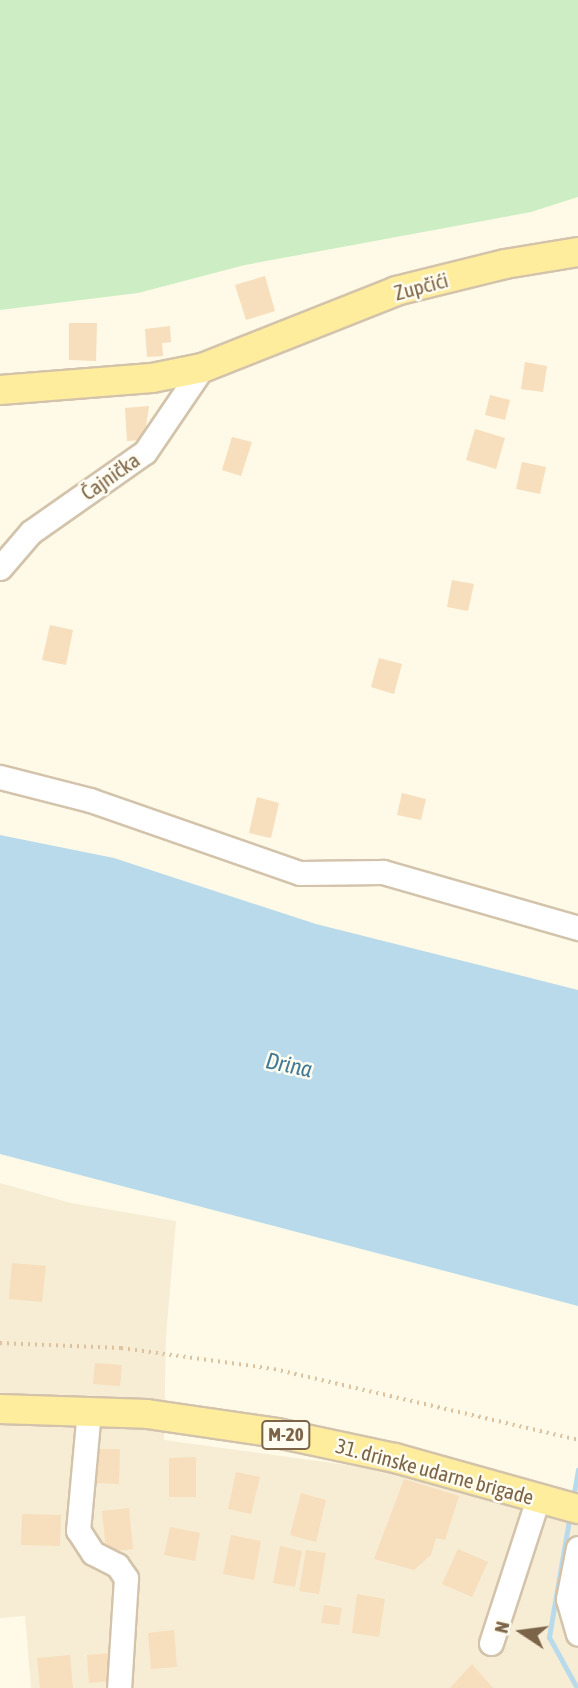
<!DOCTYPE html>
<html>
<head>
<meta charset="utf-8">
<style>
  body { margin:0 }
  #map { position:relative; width:578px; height:1688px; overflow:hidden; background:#fefae7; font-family:"Asap Condensed",sans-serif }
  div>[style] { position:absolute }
  .residential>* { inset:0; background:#f7edd5 }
  .green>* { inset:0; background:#cdeec4 }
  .water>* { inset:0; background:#b9daeb }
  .stream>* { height:5px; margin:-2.5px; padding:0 2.5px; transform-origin:2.5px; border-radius:2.5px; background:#b9daeb }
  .building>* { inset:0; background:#f7debc }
  .path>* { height:3.5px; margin-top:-1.75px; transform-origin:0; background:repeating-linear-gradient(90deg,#dcc29e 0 2px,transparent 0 7px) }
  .roads { filter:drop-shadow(2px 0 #d3c3ab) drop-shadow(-2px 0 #d3c3ab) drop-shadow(0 2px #d3c3ab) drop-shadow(0 -2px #d3c3ab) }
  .minor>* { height:23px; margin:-11.5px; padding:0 11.5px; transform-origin:11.5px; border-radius:11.5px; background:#fff }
  .major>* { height:28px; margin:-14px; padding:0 14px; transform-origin:14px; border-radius:14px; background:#ffed9e }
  span { translate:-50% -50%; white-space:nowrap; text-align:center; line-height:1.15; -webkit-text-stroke:5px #fffcf0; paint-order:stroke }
  .shield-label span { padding:2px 5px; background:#fffcf0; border:2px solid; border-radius:5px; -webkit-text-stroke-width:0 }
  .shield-label { font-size:19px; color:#7c6448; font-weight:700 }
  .street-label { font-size:21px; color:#7c6448 }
  .water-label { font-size:23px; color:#427a99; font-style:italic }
  .north { position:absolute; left:487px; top:1597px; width:70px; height:70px; -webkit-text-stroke:5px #fffcf0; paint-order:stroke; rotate:283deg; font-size:19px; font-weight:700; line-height:28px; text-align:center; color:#7c6448 }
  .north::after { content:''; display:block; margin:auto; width:24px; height:32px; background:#7c6448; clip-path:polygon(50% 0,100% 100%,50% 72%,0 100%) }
</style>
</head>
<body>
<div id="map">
  <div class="residential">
    <i style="clip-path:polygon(0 1183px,71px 1203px,176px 1221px,166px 1336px,164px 1440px,391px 1471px,578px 1526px,578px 1688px,31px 1688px,25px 1616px,0 1618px)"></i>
  </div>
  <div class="green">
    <i style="clip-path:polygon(0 0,578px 0,578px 197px,531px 212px,245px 265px,138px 293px,0 310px)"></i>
  </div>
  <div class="water">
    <i style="clip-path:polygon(0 835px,114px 858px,316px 924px,578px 990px,578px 1306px,0 1154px)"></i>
  </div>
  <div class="stream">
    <i style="left:573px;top:1498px;width:29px;rotate:-80deg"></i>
    <i style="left:570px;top:1514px;width:125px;rotate:99.7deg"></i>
    <i style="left:549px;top:1637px;width:58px;rotate:61.2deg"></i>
  </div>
  <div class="building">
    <i style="clip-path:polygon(265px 276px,275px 311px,246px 320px,235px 285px)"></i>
    <i style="clip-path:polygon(69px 323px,97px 323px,96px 361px,69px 360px)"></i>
    <i style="clip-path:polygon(170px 326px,171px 342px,162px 343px,163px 356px,147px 357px,145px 329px)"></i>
    <i style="clip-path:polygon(525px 362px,547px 366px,543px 392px,521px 389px)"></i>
    <i style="clip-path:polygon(490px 395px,510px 400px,505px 420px,485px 415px)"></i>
    <i style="clip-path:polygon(149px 406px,144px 440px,127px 441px,125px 408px)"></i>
    <i style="clip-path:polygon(475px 429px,505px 438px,496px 469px,466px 460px)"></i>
    <i style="clip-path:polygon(232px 437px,252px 442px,241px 476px,222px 470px)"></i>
    <i style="clip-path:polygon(522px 462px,546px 467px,540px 494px,516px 489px)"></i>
    <i style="clip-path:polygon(452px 580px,474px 584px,468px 611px,447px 607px)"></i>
    <i style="clip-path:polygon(50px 625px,73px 630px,66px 665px,42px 660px)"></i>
    <i style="clip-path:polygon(379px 658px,402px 664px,394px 694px,371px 687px)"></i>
    <i style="clip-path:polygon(402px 793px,426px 799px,421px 820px,397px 815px)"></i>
    <i style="clip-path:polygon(257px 797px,279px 803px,271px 838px,249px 833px)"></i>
    <i style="clip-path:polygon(12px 1263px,46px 1266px,42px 1302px,9px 1299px)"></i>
    <i style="clip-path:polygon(95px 1363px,122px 1365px,120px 1386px,93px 1384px)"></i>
    <i style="clip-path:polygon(95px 1449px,120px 1449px,119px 1484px,94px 1483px)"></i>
    <i style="clip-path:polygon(196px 1457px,196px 1497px,169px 1497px,169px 1458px)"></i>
    <i style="clip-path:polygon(236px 1472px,260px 1477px,251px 1514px,228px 1509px)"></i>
    <i style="clip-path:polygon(404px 1479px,459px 1496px,445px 1540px,436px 1538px,431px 1555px,414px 1570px,374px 1559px)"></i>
    <i style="clip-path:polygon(301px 1493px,326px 1500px,316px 1542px,290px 1535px)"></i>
    <i style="clip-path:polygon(129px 1508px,133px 1549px,106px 1552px,102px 1511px)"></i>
    <i style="clip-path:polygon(22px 1514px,61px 1515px,60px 1546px,21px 1545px)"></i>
    <i style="clip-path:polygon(170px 1527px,200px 1533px,195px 1561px,164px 1555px)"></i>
    <i style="clip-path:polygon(231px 1535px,261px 1541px,254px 1580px,223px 1574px)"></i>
    <i style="clip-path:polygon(280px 1546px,302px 1551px,295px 1587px,273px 1583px)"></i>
    <i style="clip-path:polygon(458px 1549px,488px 1562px,472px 1597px,442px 1584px)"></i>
    <i style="clip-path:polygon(306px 1550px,326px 1553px,319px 1594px,299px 1591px)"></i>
    <i style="clip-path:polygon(357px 1594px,385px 1599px,379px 1637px,352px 1633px)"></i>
    <i style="clip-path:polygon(324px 1605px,342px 1608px,339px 1625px,321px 1623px)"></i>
    <i style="clip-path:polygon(174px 1630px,177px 1667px,151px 1669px,148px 1633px)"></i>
    <i style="clip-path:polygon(111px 1653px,113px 1681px,89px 1683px,87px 1655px)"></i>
    <i style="clip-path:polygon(70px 1655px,73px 1688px,40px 1688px,37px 1658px)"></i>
    <i style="clip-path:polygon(472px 1664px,493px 1688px,450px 1688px)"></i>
  </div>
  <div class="path">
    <i style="left:0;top:1343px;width:121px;rotate:2.4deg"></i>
    <i style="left:121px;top:1348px;width:154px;rotate:7.8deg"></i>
    <i style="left:274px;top:1369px;width:312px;rotate:13.1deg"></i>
  </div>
  <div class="roads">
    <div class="minor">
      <i style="left:0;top:568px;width:48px;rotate:-49.3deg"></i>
      <i style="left:31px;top:532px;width:139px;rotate:-35.1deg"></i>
      <i style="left:145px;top:452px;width:102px;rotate:-55.8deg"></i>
      <i style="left:0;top:777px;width:93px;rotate:14.3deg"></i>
      <i style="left:90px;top:800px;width:222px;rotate:19.2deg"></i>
      <i style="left:300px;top:873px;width:83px;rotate:-0.7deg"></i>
      <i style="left:383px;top:872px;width:203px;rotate:16deg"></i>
      <i style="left:89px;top:1410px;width:121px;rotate:95.2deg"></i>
      <i style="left:78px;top:1530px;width:27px;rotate:57deg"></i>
      <i style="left:93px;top:1553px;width:27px;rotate:27deg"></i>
      <i style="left:117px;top:1565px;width:16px;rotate:55deg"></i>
      <i style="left:126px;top:1578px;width:110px;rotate:93.6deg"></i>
      <i style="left:578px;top:1548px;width:52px;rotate:101.1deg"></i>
      <i style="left:568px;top:1599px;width:36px;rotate:74deg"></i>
      <i style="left:491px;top:1643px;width:152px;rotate:-72deg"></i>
    </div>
    <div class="major">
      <i style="left:0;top:390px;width:152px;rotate:-4.5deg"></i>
      <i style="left:152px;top:378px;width:51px;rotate:-11.3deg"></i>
      <i style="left:202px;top:368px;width:209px;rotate:-21.6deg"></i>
      <i style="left:396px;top:291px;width:112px;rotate:-13.9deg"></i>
      <i style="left:505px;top:264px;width:74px;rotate:-9.3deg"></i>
      <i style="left:0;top:1409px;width:147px;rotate:1.9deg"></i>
      <i style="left:147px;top:1414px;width:131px;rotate:8.3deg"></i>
      <i style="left:277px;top:1433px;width:121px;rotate:12deg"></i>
      <i style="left:395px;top:1458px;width:190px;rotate:15.6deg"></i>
    </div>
  </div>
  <div class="shield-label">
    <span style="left:286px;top:1435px">M-20</span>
  </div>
  <div class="street-label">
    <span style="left:421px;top:286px;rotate:-15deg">Zupčići</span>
    <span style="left:110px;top:476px;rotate:-35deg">Čajnička</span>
    <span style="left:435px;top:1471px;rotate:15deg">31. drinske udarne brigade</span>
  </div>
  <div class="water-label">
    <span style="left:289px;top:1065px;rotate:12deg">Drina</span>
  </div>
  <div class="north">N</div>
</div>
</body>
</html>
